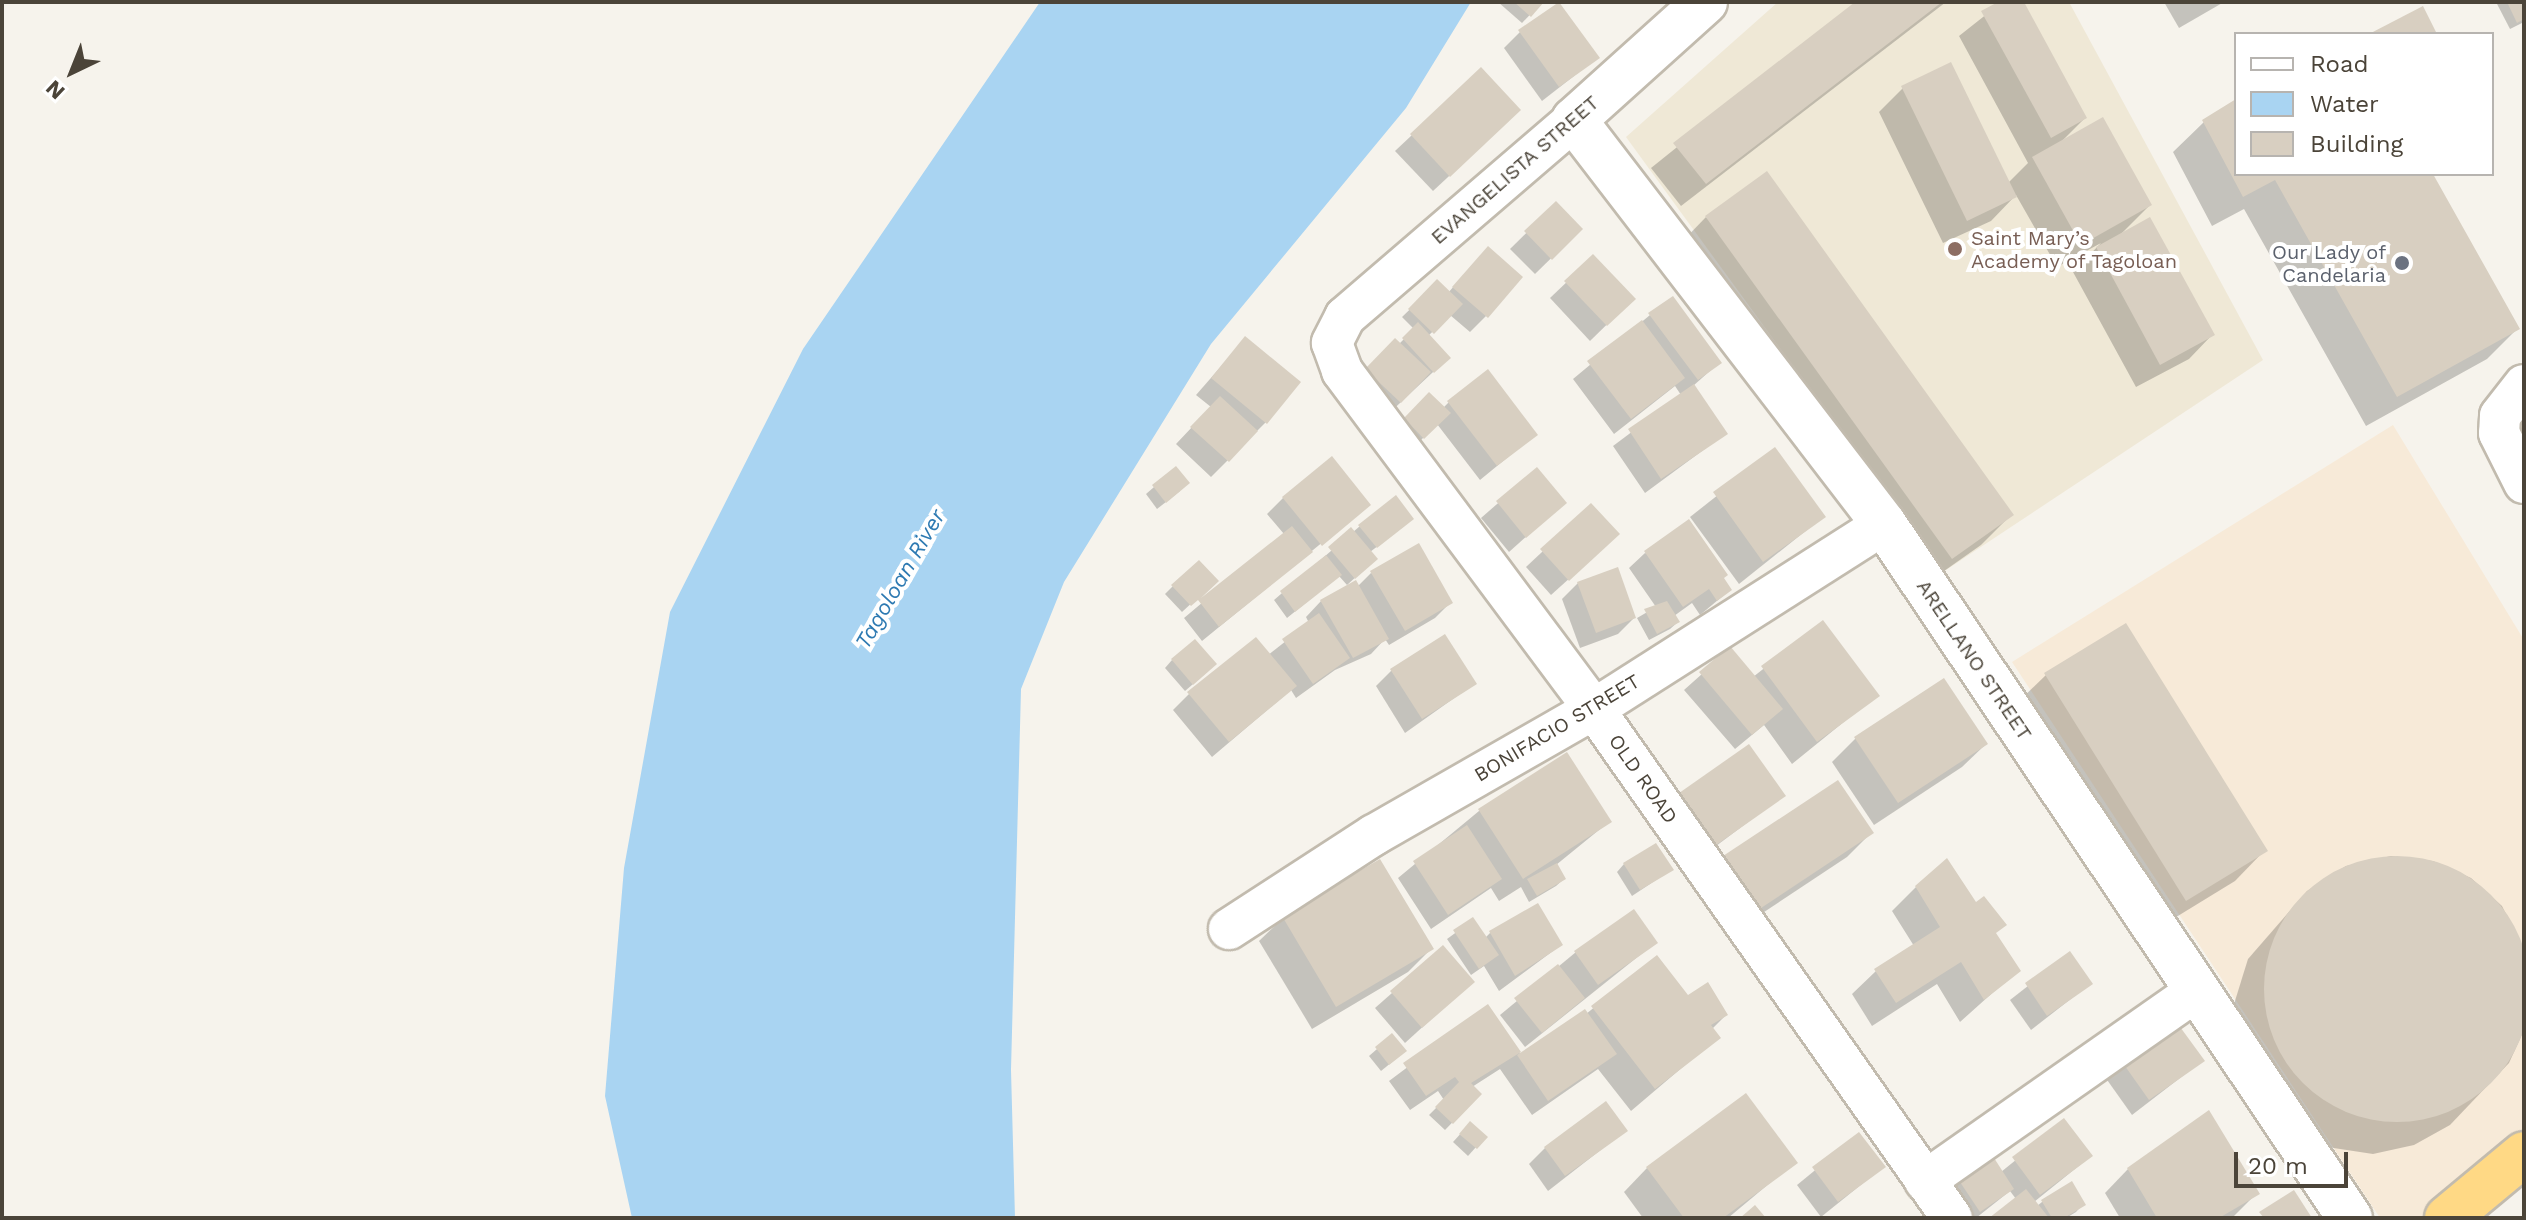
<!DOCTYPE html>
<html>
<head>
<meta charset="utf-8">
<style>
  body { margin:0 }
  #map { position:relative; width:2526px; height:1220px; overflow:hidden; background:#f6f3ec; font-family:"Work Sans",sans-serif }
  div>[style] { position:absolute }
  .commercial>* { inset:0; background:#f7ead8 }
  .education>* { inset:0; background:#efe8d6 }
  .water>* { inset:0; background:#a9d4f2 }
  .shadow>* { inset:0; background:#0003 }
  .building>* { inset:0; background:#d8cfc1 }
  .round { border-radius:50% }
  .roads { filter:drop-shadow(2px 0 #c2bbae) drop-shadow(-2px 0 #c2bbae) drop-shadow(0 2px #c2bbae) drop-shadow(0 -2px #c2bbae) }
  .minor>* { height:40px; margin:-20px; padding:0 20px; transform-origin:20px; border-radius:20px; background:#fff }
  .tertiary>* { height:44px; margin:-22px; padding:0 22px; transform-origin:22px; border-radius:22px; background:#fff }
  .trunk>* { height:44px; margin:-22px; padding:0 22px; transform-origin:22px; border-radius:22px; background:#ffd985 }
  .dots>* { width:22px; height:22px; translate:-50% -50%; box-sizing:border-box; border:4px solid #fff; border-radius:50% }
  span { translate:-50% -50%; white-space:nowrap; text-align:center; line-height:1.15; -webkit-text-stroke:8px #fff; paint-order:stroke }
  .street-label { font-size:20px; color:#4b4439 }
  .education-label { font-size:20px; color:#785e54 }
  .left { translate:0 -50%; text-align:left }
  .worship-label { font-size:20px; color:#5b616d }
  .right { translate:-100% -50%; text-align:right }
  .water-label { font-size:22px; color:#2e7ab2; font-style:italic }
  .frame { position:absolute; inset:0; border:4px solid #4b4439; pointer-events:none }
  .legend { position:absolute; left:2234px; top:32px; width:260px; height:144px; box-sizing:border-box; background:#fff; border:2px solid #b7b4b0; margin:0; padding:10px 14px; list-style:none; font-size:24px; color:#4b4439 }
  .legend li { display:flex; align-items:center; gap:16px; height:40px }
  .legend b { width:40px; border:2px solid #b7b4b0 }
  .north { position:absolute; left:32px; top:32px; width:80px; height:80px; -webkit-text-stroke:6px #fff; paint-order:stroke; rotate:223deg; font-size:22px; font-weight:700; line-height:32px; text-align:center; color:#4b4439 }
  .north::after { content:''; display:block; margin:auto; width:28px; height:36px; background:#4b4439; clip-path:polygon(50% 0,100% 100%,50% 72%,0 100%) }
  .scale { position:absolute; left:2234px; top:1152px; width:114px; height:36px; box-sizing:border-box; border:4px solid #4b4439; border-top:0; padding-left:10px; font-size:24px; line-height:28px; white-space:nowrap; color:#4b4439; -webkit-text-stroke:6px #fff; paint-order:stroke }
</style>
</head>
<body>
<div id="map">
  <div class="commercial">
    <i style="clip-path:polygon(2393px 425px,2524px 640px,2524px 1130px,2421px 1218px,2380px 1218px,2012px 662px)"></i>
  </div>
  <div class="education">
    <i style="clip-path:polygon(1778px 2px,2069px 2px,2263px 360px,1943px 572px,1626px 137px)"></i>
  </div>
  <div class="water">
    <i style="clip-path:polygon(1040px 2px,1471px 2px,1406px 108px,1211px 344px,1064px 582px,1021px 689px,1011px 1070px,1015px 1218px,632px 1218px,605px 1096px,624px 868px,670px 612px,803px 349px)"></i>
  </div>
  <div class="shadow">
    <i style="clip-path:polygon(1498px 2px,1542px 2px,1522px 23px)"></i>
    <i style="clip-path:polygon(1858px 2px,1946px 2px,1681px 206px,1651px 168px)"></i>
    <i style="clip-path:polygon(2002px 2px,2022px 2px,2085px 118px,2062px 141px,2150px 205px,2121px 234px,2212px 335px,2189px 359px,2136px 387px,2073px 272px,2101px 243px,2057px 267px,2016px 195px,1991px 221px,1943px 243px,1879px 112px,1903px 88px,2008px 183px,2028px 163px,1959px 36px)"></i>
    <i style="clip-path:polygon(2164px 2px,2224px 2px,2179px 28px)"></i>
    <i style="clip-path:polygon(2496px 2px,2524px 2px,2524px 22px,2510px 29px)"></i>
    <i style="clip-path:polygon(1520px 32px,1597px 58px,1542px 101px,1504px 48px)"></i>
    <i style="clip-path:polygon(1481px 70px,1503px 126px,1433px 191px,1395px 151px)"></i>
    <i style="clip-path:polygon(2236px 103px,2236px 174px,2430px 174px,2517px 329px,2487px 359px,2366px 426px,2244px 209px,2212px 226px,2173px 152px,2204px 122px)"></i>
    <i style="clip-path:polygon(1556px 204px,1581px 229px,1535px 274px,1510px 249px)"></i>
    <i style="clip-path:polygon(1706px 217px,2011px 515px,1981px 545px,1920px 588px,1676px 248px)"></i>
    <i style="clip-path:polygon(1593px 257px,1633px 299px,1590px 341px,1550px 298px)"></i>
    <i style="clip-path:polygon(1473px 264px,1486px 316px,1470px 332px,1450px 315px,1428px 336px,1448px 358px,1384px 418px,1351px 386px,1395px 341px,1399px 344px,1414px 329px,1402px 317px,1430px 290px,1448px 293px)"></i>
    <i style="clip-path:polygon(1650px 315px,1720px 362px,1693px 386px,1725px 434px,1645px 493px,1613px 446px,1681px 395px,1675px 386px,1614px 434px,1573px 379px)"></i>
    <i style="clip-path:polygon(1245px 339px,1266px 422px,1211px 477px,1176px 444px,1211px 407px,1196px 395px)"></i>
    <i style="clip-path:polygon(1429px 395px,1443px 408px,1449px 402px,1535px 435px,1480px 480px,1437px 424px,1416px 445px,1398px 427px)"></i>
    <i style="clip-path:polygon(1775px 450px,1823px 517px,1739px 584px,1690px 517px)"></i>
    <i style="clip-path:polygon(1176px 468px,1180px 491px,1157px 509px,1146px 494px)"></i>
    <i style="clip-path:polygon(1536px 470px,1564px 503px,1509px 552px,1481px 518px)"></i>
    <i style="clip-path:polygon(1283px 498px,1368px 505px,1202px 641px,1184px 618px,1284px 534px,1267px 514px)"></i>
    <i style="clip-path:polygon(1591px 506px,1601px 550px,1551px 595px,1526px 567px)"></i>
    <i style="clip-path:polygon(1360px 526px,1404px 526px,1370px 552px,1368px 566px,1347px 585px,1339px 576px,1287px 618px,1274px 600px)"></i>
    <i style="clip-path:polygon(1645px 553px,1722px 579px,1730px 590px,1700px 615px,1692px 603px,1674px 616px,1678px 622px,1670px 629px,1649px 640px,1637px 618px,1656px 607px,1629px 568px)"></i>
    <i style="clip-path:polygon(1371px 573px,1451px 602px,1435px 618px,1389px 645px,1385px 639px,1371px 654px,1335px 670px,1296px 698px,1291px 690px,1212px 757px,1173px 710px,1189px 694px,1268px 655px,1309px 623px,1306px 617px,1321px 601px,1357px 587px)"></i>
    <i style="clip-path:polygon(1578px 583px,1634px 618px,1618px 634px,1580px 648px,1562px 599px)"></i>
    <i style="clip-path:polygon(1173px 586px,1208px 588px,1182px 612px,1165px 594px)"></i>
    <i style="clip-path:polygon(1822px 623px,1877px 695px,1792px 764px,1764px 725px,1735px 749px,1684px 690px,1730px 649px,1753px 677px)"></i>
    <i style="clip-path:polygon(1172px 660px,1207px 672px,1185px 691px,1165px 668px)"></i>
    <i style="clip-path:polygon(1392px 670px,1474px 684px,1405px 733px,1376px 686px)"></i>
    <i style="clip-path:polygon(2046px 675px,2265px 850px,2235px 881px,2155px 930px,2015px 705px)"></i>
    <i style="clip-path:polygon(1856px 738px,1986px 744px,1962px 767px,1874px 825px,1832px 762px)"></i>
    <i style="clip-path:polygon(1784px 795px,1692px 864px,1658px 815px)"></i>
    <i style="clip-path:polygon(1479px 811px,1610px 821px,1556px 865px,1564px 879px,1556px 886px,1529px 902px,1521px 887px,1499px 901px,1491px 888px,1431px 929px,1398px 878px)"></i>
    <i style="clip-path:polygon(1871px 833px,1847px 857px,1734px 932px,1701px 881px,1724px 858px)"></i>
    <i style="clip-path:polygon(2391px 856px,2433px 861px,2471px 878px,2502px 906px,2524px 950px,2524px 1030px,2509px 1063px,2450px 1125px,2414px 1145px,2373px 1154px,2327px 1147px,2237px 1049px,2234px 1004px,2248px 959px,2307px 891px,2346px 866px)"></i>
    <i style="clip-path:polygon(1379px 861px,1431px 949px,1408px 972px,1312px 1029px,1259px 941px,1283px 918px)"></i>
    <i style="clip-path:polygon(1624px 864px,1671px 870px,1632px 896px,1617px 872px)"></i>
    <i style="clip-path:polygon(1916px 887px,1994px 934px,2018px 970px,1960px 1022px,1937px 984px,1872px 1026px,1852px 994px,1876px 971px,1914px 946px,1892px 911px)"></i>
    <i style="clip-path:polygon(1473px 920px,1485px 938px,1490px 933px,1561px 945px,1499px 991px,1484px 966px,1471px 975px,1447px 939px)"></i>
    <i style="clip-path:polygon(1655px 943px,1525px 1047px,1500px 1015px,1576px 952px)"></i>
    <i style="clip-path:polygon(1443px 948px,1472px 982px,1405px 1043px,1375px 1008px)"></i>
    <i style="clip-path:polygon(2069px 954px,2090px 984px,2031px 1030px,2010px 1000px)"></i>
    <i style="clip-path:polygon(1656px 958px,1687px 997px,1726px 1015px,1712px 1029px,1718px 1037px,1631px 1111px,1598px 1069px,1532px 1115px,1500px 1069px,1472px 1087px,1480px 1094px,1445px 1130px,1429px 1115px,1444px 1100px,1438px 1091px,1410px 1110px,1389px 1081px,1488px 1007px,1521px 1055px,1586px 1014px)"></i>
    <i style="clip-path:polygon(1392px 1036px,1397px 1058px,1381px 1071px,1369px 1056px)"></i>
    <i style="clip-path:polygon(2121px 1061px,2202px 1061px,2132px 1115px,2105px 1077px)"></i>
    <i style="clip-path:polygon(2064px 1121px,2091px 1156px,2034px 1202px,2037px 1206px,2042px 1202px,2083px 1204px,2076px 1212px,2066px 1218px,1992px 1218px,2016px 1199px,2010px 1191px,1976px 1218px,1957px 1218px,1937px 1187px,1953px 1171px,2001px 1172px)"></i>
    <i style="clip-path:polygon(1463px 1131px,1485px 1137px,1468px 1156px,1453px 1142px)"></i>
    <i style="clip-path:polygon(1625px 1131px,1548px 1191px,1529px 1164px,1545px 1148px)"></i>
    <i style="clip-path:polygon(1858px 1135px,1883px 1167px,1821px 1217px,1797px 1185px)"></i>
    <i style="clip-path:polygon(1795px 1162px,1728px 1218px,1643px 1218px,1624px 1192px,1647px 1168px)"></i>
    <i style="clip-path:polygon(2128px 1169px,2257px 1193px,2232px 1218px,2120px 1218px,2105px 1193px)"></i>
  </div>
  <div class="building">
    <i style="clip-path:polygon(1514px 2px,1544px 2px,1531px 17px)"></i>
    <i style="clip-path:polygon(1559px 2px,1600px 58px,1559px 87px,1518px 30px)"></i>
    <i style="clip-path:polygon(1855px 2px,1942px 2px,1706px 184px,1673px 143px)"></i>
    <i style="clip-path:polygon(1998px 2px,2024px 2px,2087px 118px,2051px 138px,1981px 11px)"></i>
    <i style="clip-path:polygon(2507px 2px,2524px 2px,2524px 19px,2517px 23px)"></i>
    <i style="clip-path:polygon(2423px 6px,2437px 34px,2369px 34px)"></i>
    <i style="clip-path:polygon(1951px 62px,2017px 197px,1967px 221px,1901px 86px)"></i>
    <i style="clip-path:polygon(1481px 67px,1521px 110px,1450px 177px,1410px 134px)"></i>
    <i style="clip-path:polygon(2236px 99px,2236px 174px,2433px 174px,2520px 329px,2397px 397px,2275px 180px,2243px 197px,2202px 120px)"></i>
    <i style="clip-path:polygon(2103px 117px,2152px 205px,2081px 245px,2032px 157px)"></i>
    <i style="clip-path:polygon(1767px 171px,2014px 515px,1952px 559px,1705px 216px)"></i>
    <i style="clip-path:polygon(1556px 201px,1583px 229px,1552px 260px,1524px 231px)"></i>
    <i style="clip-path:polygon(2150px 217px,2215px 335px,2160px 365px,2096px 247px)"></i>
    <i style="clip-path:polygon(1488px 246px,1523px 277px,1488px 318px,1452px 287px)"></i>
    <i style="clip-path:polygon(1593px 254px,1636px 299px,1607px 326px,1564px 281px)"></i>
    <i style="clip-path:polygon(1437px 279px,1463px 304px,1434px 334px,1408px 309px)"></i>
    <i style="clip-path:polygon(1673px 296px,1722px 363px,1698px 380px,1648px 313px)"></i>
    <i style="clip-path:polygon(1642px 320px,1685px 378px,1631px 419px,1587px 361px)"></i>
    <i style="clip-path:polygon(1418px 322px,1451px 358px,1434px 373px,1402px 338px)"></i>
    <i style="clip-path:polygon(1245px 336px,1301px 382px,1267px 424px,1211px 378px)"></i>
    <i style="clip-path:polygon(1395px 338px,1431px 372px,1401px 403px,1365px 369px)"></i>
    <i style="clip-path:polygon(1488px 369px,1538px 435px,1497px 466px,1447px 401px)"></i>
    <i style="clip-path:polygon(1694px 384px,1728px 434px,1661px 479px,1628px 429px)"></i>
    <i style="clip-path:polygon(1429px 392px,1451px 413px,1424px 439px,1404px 418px)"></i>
    <i style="clip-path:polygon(1220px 396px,1258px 431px,1229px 462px,1190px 427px)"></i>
    <i style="clip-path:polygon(1775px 447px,1826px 517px,1763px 562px,1713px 492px)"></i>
    <i style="clip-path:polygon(1332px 456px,1371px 505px,1322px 546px,1282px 497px)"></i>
    <i style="clip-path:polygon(1176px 466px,1190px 483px,1166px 503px,1152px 485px)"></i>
    <i style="clip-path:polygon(1537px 467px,1567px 503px,1526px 538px,1496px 501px)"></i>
    <i style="clip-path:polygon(1396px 495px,1414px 519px,1377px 548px,1358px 525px)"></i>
    <i style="clip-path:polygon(1591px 503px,1620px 534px,1569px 581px,1540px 549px)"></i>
    <i style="clip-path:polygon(1689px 519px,1728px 575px,1724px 578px,1732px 590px,1717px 601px,1709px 589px,1683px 607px,1644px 551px)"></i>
    <i style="clip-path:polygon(1292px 526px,1313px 552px,1219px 627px,1198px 600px,1191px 606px,1171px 585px,1199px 560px,1219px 581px,1201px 598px)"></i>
    <i style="clip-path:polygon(1351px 527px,1378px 559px,1355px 579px,1328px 547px)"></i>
    <i style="clip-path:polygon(1419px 543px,1453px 603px,1405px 631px,1370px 571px)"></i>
    <i style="clip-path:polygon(1326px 555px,1342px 575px,1295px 612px,1280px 591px)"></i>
    <i style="clip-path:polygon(1618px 567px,1636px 618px,1596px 633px,1577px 582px)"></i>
    <i style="clip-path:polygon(1356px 580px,1389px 639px,1353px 658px,1320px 600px)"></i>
    <i style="clip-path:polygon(1667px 601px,1680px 622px,1657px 634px,1644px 609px)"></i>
    <i style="clip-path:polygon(1319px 613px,1350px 658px,1313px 684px,1282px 639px)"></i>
    <i style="clip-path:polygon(1823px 620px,1880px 696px,1817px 742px,1761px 666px)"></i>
    <i style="clip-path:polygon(2126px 623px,2268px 851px,2186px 901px,2044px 673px)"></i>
    <i style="clip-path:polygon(1445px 634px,1477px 684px,1422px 719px,1390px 669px)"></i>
    <i style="clip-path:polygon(1256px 637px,1297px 686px,1229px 742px,1187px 692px)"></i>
    <i style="clip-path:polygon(1195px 639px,1217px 664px,1193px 685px,1171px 659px)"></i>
    <i style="clip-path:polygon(1730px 646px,1783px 709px,1752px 735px,1699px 672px)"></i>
    <i style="clip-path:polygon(1944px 678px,1988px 744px,1898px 803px,1854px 737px)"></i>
    <i style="clip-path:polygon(1749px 744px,1786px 796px,1709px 850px,1672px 798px)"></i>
    <i style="clip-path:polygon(1567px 752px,1612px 822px,1523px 879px,1478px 809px)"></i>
    <i style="clip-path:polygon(1838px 780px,1874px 833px,1758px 910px,1723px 856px)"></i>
    <i style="clip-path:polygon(1467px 825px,1502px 879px,1448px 915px,1413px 861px)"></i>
    <i style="clip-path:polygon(1656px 843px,1674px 870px,1640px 890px,1623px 863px)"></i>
    <i class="round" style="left:2264px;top:856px;width:266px;height:266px"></i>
    <i style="clip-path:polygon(1947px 858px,1976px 902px,1984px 896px,2007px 925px,1996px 933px,2021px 971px,1984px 1000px,1961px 962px,1896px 1003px,1874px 969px,1940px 927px,1915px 886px)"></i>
    <i style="clip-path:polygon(1380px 859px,1434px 949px,1336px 1007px,1282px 916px)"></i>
    <i style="clip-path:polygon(1557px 863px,1566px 879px,1537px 896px,1527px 879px)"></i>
    <i style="clip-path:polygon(1538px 903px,1563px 945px,1515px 976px,1489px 931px)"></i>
    <i style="clip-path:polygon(1634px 909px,1658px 943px,1598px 985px,1574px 951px)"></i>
    <i style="clip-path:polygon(1473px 917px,1499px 955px,1479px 969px,1453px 930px)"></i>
    <i style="clip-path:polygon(1443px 945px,1475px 982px,1422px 1028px,1390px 991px)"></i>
    <i style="clip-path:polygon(2070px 951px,2093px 984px,2047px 1016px,2025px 983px)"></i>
    <i style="clip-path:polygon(1657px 955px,1688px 995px,1708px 982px,1728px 1015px,1711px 1025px,1721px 1038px,1655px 1089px,1591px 1006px)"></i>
    <i style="clip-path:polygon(1558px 964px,1585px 998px,1542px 1033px,1514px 998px)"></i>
    <i style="clip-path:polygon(1488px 1004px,1521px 1052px,1471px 1083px,1482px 1094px,1453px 1124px,1435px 1107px,1459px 1082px,1455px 1077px,1426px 1096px,1403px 1063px)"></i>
    <i style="clip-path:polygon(1585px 1009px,1617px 1054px,1548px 1101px,1517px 1055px)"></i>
    <i style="clip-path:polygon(2175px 1020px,2205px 1061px,2149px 1100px,2120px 1059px)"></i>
    <i style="clip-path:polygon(1392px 1033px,1407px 1051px,1389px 1065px,1375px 1047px)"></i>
    <i style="clip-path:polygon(1746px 1093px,1798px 1163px,1723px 1218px,1684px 1218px,1646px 1167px)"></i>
    <i style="clip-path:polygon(1606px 1101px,1628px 1131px,1565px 1176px,1544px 1147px)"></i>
    <i style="clip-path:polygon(2209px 1110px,2260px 1194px,2219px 1218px,2157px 1218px,2127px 1168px)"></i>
    <i style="clip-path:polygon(2064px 1118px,2093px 1156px,2040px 1195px,2012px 1157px)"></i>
    <i style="clip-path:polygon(1470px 1121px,1488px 1137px,1477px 1149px,1459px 1134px)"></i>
    <i style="clip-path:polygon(1859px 1132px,1886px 1167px,1838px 1202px,1812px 1167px)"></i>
    <i style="clip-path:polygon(1987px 1147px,2014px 1189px,1980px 1212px,1952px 1170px)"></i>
    <i style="clip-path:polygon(2072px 1181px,2086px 1205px,2064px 1218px,2052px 1218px,2041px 1200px)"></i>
    <i style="clip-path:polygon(2026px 1189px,2049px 1218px,1989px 1218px)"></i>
    <i style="clip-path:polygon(2294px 1190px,2312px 1218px,2264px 1218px,2259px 1212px)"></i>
    <i style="clip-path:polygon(1755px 1205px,1766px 1218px,1740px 1218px)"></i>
  </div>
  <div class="roads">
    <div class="minor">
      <i style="left:1574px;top:120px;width:302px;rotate:139.3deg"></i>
      <i style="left:1345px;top:317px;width:29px;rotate:117deg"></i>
      <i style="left:1332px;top:343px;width:30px;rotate:70deg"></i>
      <i style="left:1342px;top:371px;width:422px;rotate:53.3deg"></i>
      <i style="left:1594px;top:709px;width:622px;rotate:54.88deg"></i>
      <i style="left:2524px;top:385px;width:39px;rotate:128deg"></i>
      <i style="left:2500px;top:416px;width:17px;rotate:93deg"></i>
      <i style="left:2499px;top:433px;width:56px;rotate:63.4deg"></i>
      <i style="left:1229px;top:929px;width:173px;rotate:-33deg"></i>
      <i style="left:1374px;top:835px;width:254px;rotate:-29.8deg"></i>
      <i style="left:1594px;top:709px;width:344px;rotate:-32.5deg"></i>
      <i style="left:1925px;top:1181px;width:331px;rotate:-35deg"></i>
    </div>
    <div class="tertiary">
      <i style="left:1705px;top:2px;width:176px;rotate:138deg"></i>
      <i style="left:1574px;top:120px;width:509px;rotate:52.5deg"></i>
      <i style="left:1884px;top:524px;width:836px;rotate:56.12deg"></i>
    </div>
    <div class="trunk">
      <i style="left:2447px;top:1218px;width:100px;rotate:-39.7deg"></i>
    </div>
  </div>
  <div class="dots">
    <i style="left:1955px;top:249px;background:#8d6e63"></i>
    <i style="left:2402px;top:263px;background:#6b7280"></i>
  </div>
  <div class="street-label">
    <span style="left:1515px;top:170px;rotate:-41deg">EVANGELISTA STREET</span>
    <span style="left:1974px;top:660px;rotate:56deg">ARELLANO STREET</span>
    <span style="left:1557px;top:728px;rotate:-31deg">BONIFACIO STREET</span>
    <span style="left:1643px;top:779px;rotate:55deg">OLD ROAD</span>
  </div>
  <div class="education-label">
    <span class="left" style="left:1971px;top:250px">Saint Mary’s<br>Academy of Tagoloan</span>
  </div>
  <div class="worship-label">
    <span class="right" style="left:2386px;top:264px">Our Lady of<br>Candelaria</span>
  </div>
  <div class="water-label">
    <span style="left:900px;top:579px;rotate:-60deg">Tagoloan River</span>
  </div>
  <div class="frame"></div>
  <ul class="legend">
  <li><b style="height:10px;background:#fff"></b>Road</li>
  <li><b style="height:22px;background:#a9d4f2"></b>Water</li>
  <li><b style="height:22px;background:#d8cfc1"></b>Building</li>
  </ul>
  <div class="north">N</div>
  <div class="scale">20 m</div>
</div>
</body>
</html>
